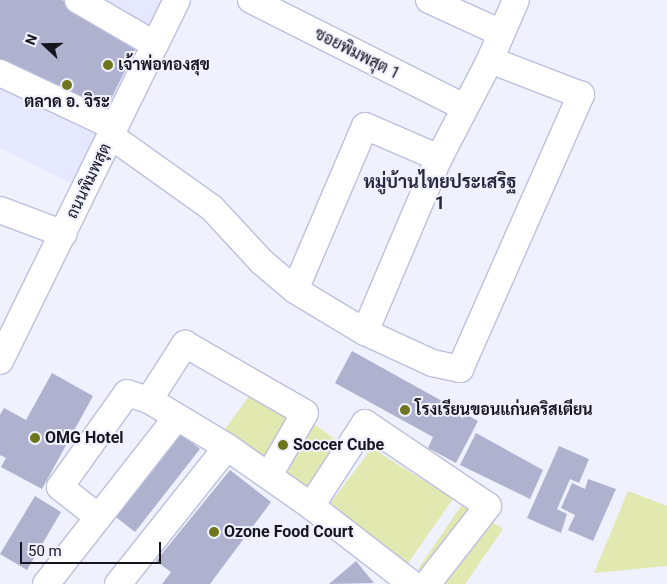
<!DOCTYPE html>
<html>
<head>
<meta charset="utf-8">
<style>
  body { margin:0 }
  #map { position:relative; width:667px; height:584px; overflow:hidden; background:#f0f1fe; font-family:Roboto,Sarabun,sans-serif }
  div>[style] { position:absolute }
  .built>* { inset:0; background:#e5e8ff }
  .green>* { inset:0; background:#e1e8b0 }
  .building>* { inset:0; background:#afb2cf }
  .roads { filter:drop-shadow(1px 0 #bcbfdd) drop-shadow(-1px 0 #bcbfdd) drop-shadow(0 1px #bcbfdd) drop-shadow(0 -1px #bcbfdd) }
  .minor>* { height:26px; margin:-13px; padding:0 13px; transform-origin:13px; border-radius:13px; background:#fff }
  .dots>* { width:14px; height:14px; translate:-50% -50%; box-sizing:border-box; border:2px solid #f0f1fe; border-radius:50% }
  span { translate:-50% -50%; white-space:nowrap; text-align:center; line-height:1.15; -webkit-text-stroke:4px #f0f1fe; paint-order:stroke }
  .street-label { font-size:16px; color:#151620 }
  .poi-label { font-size:16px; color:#151620; font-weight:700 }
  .left { translate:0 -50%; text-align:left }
  .neighbourhood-label { font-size:18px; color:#282941; font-weight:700 }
  .north { position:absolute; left:20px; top:20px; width:50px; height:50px; -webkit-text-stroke:4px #f0f1fe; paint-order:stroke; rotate:291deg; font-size:14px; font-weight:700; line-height:20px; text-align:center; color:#151620 }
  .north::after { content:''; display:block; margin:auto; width:18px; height:22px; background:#151620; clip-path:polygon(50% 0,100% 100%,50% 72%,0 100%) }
  .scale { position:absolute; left:20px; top:542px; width:141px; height:22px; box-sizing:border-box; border:2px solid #151620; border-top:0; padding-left:6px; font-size:15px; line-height:18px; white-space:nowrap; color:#151620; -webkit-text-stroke:4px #f0f1fe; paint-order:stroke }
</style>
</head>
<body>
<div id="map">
  <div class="built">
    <i style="clip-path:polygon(0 0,177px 0,84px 190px,0 148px)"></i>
  </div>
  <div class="green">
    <i style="clip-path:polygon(258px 384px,350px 450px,309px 505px,217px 440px)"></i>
    <i style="clip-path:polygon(372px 448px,453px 499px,406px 566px,325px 510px)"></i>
    <i style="clip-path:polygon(628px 491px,667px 506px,667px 566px,594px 573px)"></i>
    <i style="clip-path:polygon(463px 503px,503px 529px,465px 584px,442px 584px,418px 569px)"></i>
  </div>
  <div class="building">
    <i style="clip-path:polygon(0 0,62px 0,139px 42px,105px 111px,0 64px)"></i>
    <i style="clip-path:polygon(352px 351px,478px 421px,456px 463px,428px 448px,433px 437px,335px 383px)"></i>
    <i style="clip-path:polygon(52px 373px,93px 396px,42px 489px,1px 467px,6px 458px,0 455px,0 415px,4px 408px,26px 420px)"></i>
    <i style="clip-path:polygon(177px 431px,200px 449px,135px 532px,112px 514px)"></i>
    <i style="clip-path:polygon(476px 433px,543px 470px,530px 499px,460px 465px)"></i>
    <i style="clip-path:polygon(559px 446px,589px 459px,579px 483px,570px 479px,557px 509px,567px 514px,561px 533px,527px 518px)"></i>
    <i style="clip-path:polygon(230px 470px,271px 502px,210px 584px,162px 584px,171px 572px,156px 561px)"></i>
    <i style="clip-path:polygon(588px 479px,616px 489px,593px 541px,568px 530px,575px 515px,561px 508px,572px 483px,585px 489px)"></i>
    <i style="clip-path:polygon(35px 496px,61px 512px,27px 570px,0 554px)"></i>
    <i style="clip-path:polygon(356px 561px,374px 583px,329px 584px)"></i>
  </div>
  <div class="roads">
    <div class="minor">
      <i style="left:78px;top:0;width:88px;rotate:30.1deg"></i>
      <i style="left:251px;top:0;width:238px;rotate:26.7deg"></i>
      <i style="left:429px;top:0;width:79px;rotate:24.6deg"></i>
      <i style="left:0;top:73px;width:126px;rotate:25.3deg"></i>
      <i style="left:111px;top:136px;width:124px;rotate:35.5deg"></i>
      <i style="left:212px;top:208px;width:74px;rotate:47.2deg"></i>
      <i style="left:262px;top:262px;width:43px;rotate:40.3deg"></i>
      <i style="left:295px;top:290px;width:82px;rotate:31deg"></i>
      <i style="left:365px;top:332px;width:74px;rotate:24.8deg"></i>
      <i style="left:432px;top:363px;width:29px;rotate:12deg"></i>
      <i style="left:460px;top:369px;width:300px;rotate:-66.2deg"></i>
      <i style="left:581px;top:95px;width:97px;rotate:-159deg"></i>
      <i style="left:0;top:210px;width:68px;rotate:20.6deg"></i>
      <i style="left:295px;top:290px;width:178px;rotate:-66.9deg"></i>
      <i style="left:365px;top:126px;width:81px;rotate:23.4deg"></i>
      <i style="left:365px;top:332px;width:189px;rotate:-67deg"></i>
      <i style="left:439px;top:158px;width:110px;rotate:-62.5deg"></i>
      <i style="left:490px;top:60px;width:65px;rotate:-66.6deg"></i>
      <i style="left:0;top:361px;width:402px;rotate:-63.9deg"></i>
      <i style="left:149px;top:400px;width:67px;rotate:-57.3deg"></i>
      <i style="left:185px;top:344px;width:138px;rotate:29.9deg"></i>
      <i style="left:305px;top:413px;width:72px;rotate:120.1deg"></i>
      <i style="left:311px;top:506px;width:128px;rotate:37.7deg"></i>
      <i style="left:97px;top:516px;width:47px;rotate:-141.9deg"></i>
      <i style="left:60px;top:487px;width:115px;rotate:-54.5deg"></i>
      <i style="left:127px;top:393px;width:23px;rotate:18deg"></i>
      <i style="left:149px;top:400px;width:91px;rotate:31.1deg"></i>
      <i style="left:227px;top:447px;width:103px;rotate:35.1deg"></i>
      <i style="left:311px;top:506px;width:99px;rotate:-57deg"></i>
      <i style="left:365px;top:423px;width:148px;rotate:34deg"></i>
      <i style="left:488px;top:506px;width:99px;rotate:128deg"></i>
      <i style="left:46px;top:584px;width:212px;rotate:-51.9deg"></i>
      <i style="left:118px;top:584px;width:175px;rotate:-51.5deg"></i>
    </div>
  </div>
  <div class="dots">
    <i style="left:108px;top:65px;background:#6f751d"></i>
    <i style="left:67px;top:85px;background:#6f751d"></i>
    <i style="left:405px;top:410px;background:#6f751d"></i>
    <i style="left:35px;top:438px;background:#6f751d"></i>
    <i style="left:283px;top:445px;background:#6f751d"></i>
    <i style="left:214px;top:532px;background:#6f751d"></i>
  </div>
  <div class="street-label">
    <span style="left:357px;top:54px;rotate:27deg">ซอยพิมพสุต 1</span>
    <span style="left:89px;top:181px;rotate:-64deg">ถนนพิมพสุต</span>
  </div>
  <div class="poi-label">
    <span class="left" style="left:118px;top:65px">เจ้าพ่อทองสุข</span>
    <span style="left:67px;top:102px">ตลาด อ. จิระ</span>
    <span class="left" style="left:415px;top:410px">โรงเรียนขอนแก่นคริสเตียน</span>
    <span class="left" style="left:45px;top:438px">OMG Hotel</span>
    <span class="left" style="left:293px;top:445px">Soccer Cube</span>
    <span class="left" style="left:224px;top:532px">Ozone Food Court</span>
  </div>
  <div class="neighbourhood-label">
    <span style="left:440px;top:193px">หมู่บ้านไทยประเสริฐ<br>1</span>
  </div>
  <div class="north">N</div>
  <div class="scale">50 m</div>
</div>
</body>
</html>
